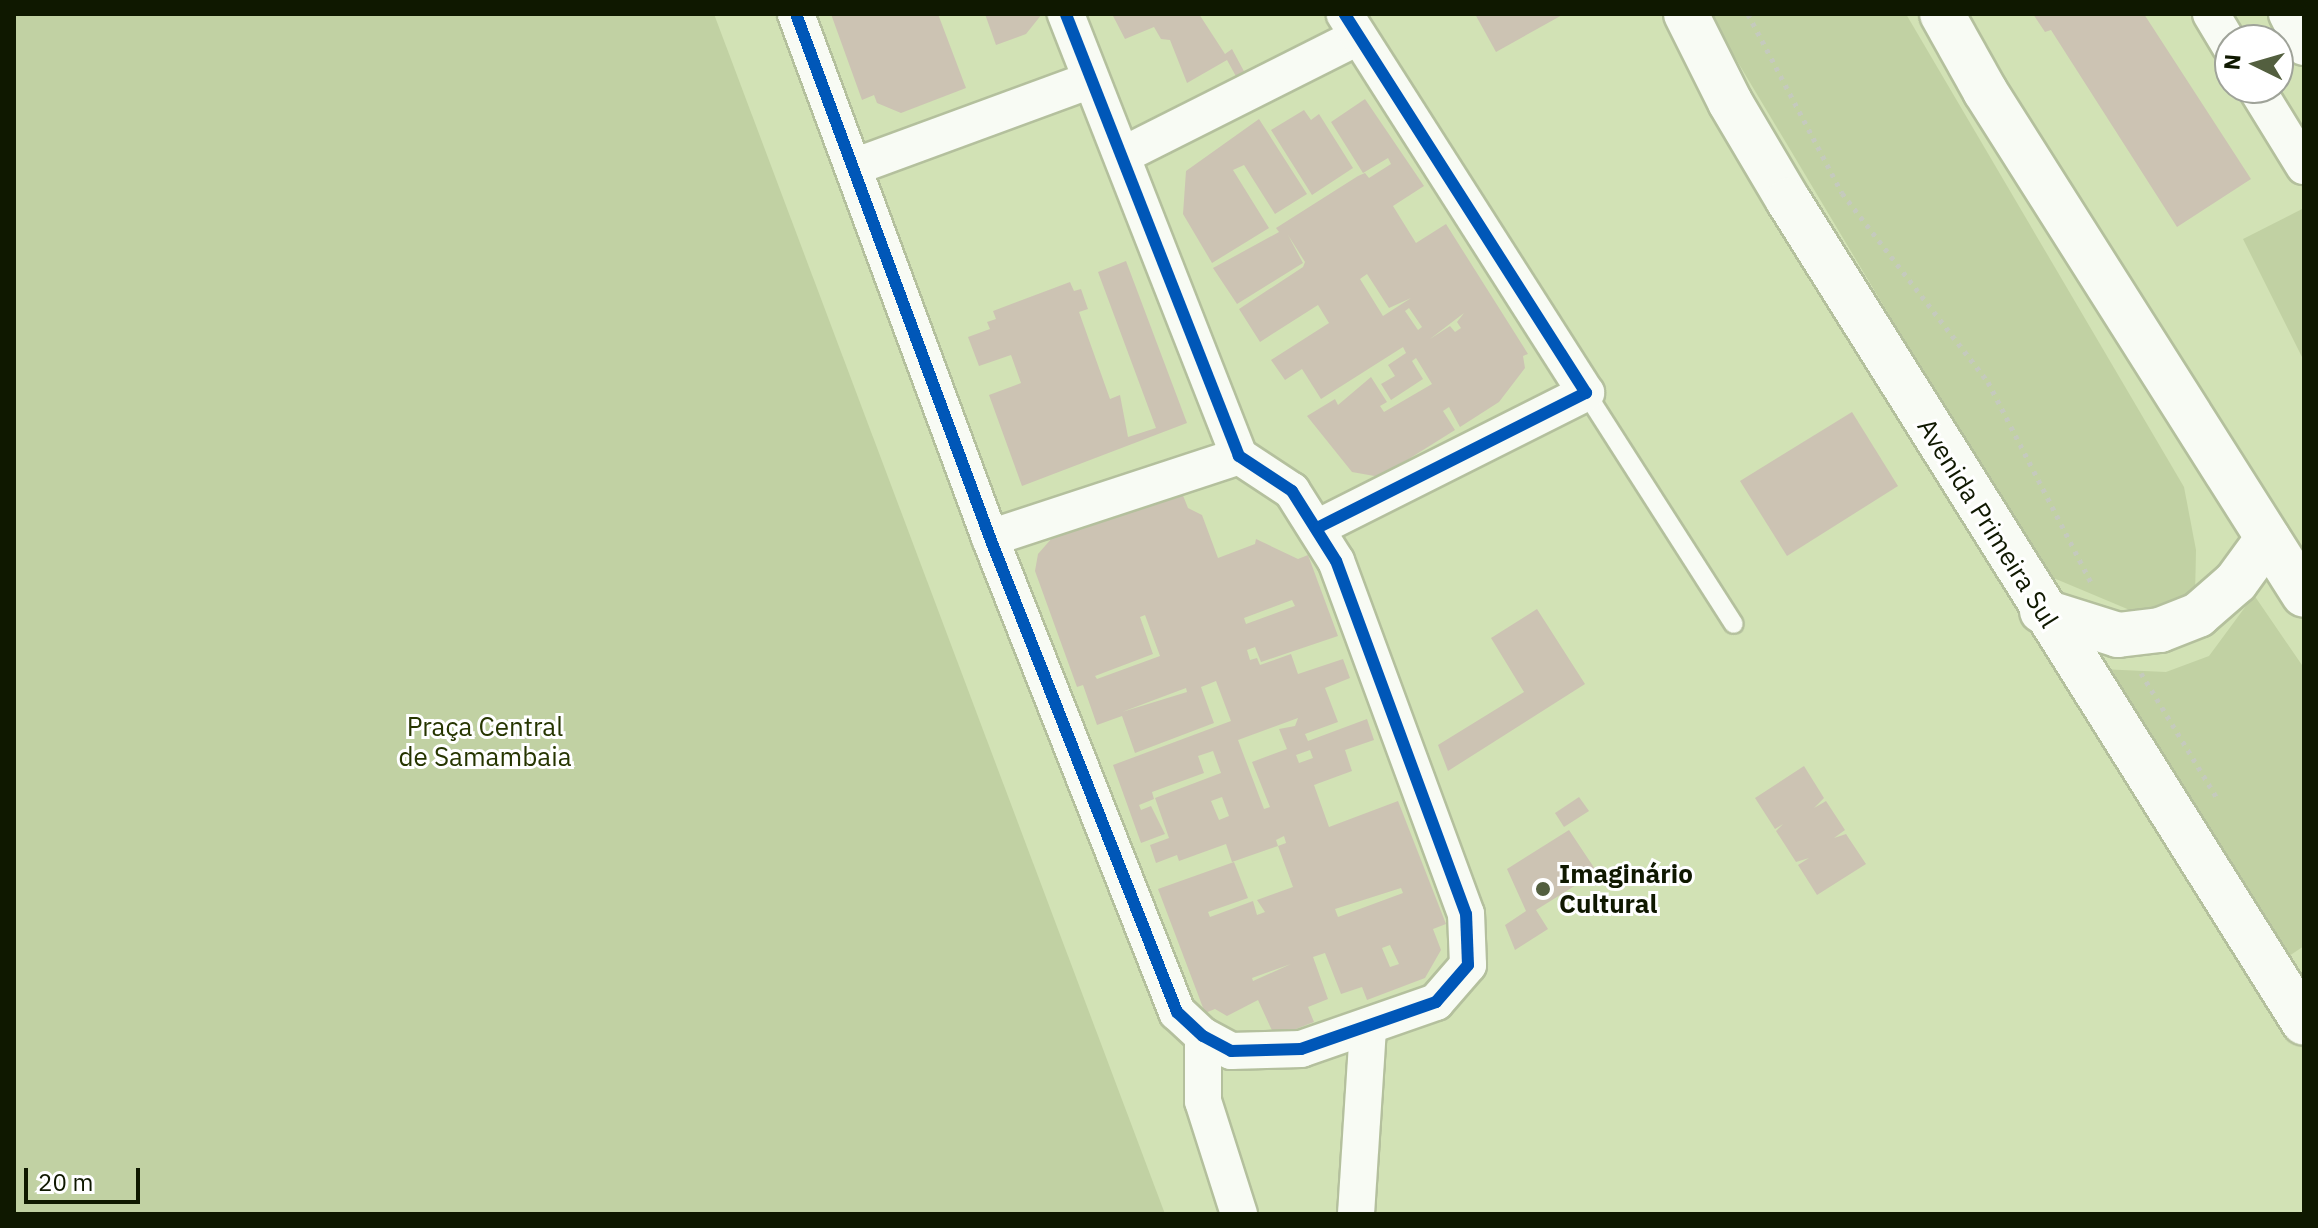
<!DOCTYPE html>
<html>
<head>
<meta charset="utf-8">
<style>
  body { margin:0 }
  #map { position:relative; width:2318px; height:1228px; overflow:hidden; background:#d2e2b5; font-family:"IBM Plex Sans",sans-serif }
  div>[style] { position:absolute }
  .green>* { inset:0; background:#c1d1a3 }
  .building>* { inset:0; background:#ccc3b3 }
  .path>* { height:5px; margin-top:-2.5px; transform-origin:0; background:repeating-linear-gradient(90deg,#c5cabd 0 4px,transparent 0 10px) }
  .roads { filter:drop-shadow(2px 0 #b4c09d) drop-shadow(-2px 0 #b4c09d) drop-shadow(0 2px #b4c09d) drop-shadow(0 -2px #b4c09d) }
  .service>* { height:18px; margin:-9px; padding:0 9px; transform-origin:9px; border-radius:9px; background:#f8fbf4 }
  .minor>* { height:36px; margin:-18px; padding:0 18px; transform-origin:18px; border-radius:18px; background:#f8fbf4 }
  .secondary>* { height:44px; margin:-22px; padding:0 22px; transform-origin:22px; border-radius:22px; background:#f8fbf4 }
  .cycleway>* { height:12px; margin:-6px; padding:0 6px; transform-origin:6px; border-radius:6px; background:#0057b8 }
  .dots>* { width:22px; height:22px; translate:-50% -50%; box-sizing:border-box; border:4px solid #fff; border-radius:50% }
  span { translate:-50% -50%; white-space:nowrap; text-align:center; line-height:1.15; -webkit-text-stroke:6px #fff; paint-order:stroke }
  .street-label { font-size:26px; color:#0f1800 }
  .park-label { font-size:26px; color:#263500 }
  .poi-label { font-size:26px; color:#0f1800; font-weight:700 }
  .left { translate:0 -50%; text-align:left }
  .frame { position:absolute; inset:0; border:16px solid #0f1800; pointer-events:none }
  .north { position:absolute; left:2214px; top:24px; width:80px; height:80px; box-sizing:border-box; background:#fff; border:2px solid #9fa399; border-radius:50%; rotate:275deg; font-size:22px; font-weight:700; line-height:32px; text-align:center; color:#0f1800 }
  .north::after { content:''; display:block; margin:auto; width:28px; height:36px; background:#535f3f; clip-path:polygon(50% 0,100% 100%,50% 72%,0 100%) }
  .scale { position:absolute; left:24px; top:1168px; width:116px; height:36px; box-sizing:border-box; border:4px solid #0f1800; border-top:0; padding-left:10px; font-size:24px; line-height:28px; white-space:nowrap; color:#0f1800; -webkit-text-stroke:6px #fff; paint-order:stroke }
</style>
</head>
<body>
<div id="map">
  <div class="green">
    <i style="clip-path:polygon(14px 14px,714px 14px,1165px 1214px,14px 1214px)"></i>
    <i style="clip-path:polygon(1709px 14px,1906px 14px,2184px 487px,2196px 550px,2195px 597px,2144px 616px,2044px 574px)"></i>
    <i style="clip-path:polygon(2304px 208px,2304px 361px,2243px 239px)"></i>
    <i style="clip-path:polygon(2254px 595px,2304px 668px,2304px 946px,2280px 962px,2100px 669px,2166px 672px,2209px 656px)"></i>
  </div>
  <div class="building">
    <i style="clip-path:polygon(831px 14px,938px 14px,966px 88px,901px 113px,877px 103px,874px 95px,862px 100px)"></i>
    <i style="clip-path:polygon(985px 14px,1042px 14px,1026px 34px,996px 45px)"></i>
    <i style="clip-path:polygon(1112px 14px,1199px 14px,1225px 54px,1232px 49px,1246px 75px,1238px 80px,1227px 60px,1187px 83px,1170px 40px,1161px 39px,1154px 27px,1125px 39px)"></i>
    <i style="clip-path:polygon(1475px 14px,1564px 14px,1496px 52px)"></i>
    <i style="clip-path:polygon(2033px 14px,2144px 14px,2251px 179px,2177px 227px,2051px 30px,2045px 32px)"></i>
    <i style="clip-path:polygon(evenodd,1365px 99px,1424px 186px,1393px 206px,1416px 243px,1446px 224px,1528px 354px,1523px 356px,1525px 368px,1499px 402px,1460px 427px,1449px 407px,1443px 411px,1455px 430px,1380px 477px,1352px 472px,1307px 416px,1335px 399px,1338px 405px,1371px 377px,1387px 402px,1380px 406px,1384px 412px,1432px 384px,1416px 358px,1412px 361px,1423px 379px,1391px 400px,1381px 384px,1395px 376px,1388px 365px,1406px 353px,1403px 347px,1321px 399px,1302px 369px,1285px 380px,1271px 360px,1329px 323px,1318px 305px,1260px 342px,1239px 309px,1303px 267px,1305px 262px,1288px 235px,1303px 263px,1237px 304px,1213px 268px,1279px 232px,1276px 228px,1358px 176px,1365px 173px,1369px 178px,1391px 164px,1388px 158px,1363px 173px,1331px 122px,1365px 99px,1367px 274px,1389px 308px,1411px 298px,1383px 316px,1360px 279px,1367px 274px,1365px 99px,1409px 308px,1422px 327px,1418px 330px,1405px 311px,1409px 308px,1365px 99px,1464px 313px,1457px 322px,1461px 328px,1455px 332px,1450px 326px,1430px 339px,1464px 313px)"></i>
    <i style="clip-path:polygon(1304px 110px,1311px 120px,1319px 114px,1353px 168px,1312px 195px,1271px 130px)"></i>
    <i style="clip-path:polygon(1259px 119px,1307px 194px,1275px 214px,1244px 165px,1233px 170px,1269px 228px,1212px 263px,1183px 214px,1186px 171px)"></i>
    <i style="clip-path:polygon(1126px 261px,1187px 423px,1022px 486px,989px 395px,1021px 383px,1011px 355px,979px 366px,968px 337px,990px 329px,987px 322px,996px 319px,993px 311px,1070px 282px,1074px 291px,1081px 289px,1088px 309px,1079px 312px,1110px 399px,1120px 395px,1128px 437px,1156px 428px,1098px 272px)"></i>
    <i style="clip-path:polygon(1852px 412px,1898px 486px,1787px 556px,1740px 481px)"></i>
    <i style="clip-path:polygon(evenodd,1182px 493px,1188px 508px,1202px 515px,1218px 558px,1255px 544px,1256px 539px,1298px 559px,1308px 555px,1338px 636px,1261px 662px,1255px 647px,1247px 650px,1250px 660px,1257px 658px,1260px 665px,1291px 654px,1298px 674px,1343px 659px,1350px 678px,1325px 688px,1338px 722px,1305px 734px,1308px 741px,1367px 719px,1374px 740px,1345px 750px,1352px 771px,1314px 785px,1329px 827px,1398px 801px,1446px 924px,1433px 929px,1441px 950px,1425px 978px,1367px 1000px,1362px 987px,1341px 994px,1325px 953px,1313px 957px,1328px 999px,1308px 1007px,1314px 1022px,1275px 1037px,1258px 1000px,1227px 1016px,1215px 1009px,1205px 1013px,1158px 889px,1234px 862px,1248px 898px,1208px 912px,1210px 917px,1253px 901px,1257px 915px,1265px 912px,1257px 900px,1293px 887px,1278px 846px,1286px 843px,1284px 836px,1276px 840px,1278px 846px,1232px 862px,1226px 844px,1179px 861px,1177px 855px,1156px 863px,1150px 845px,1169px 838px,1155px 798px,1221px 773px,1213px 751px,1198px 756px,1204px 773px,1152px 792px,1154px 799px,1139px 805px,1141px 810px,1151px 806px,1165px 834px,1141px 843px,1113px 765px,1231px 721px,1216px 681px,1201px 687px,1214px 723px,1135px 753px,1122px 716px,1097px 725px,1083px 685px,1077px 687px,1035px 571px,1038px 554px,1052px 538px,1182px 493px,1292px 600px,1295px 606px,1246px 624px,1244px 618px,1292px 600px,1182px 493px,1145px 615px,1160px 656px,1097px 679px,1095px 676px,1153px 654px,1140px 617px,1145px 615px,1182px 493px,1186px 688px,1187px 692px,1122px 712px,1186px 688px,1182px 493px,1298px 718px,1295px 726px,1279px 729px,1287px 749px,1252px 762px,1270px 807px,1264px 809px,1238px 740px,1298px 718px,1182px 493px,1310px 750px,1313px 758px,1299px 763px,1296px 755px,1310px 750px,1182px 493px,1222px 797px,1229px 816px,1219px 820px,1211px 801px,1222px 797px,1182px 493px,1401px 888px,1403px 893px,1338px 917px,1335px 909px,1401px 888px,1182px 493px,1390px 945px,1399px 964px,1390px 967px,1382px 948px,1390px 945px,1182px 493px,1291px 964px,1253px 981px,1252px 978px,1291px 964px)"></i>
    <i style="clip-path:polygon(1537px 609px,1585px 684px,1448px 771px,1438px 745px,1524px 692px,1491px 638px)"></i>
    <i style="clip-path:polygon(1804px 766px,1824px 798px,1814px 808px,1826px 801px,1845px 830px,1834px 838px,1846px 834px,1866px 864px,1817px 895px,1798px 865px,1809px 858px,1796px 862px,1776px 831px,1783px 824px,1775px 829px,1755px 798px)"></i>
    <i style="clip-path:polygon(1579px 797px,1589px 811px,1564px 827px,1555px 813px)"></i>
    <i style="clip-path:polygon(1569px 830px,1597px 872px,1536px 910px,1548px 929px,1515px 950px,1505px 925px,1526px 911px,1507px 869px)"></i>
  </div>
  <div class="path">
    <i style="left:1748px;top:14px;width:202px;rotate:62.3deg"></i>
    <i style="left:1842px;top:193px;width:239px;rotate:52.3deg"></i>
    <i style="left:1988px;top:382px;width:227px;rotate:62.8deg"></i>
    <i style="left:2141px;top:673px;width:146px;rotate:58.7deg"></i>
  </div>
  <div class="roads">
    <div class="service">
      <i style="left:1586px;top:393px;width:274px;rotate:57.4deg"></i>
    </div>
    <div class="minor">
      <i style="left:796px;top:14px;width:559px;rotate:69.68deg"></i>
      <i style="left:990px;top:538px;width:510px;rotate:68.47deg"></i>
      <i style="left:1177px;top:1012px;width:35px;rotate:43deg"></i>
      <i style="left:1203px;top:1036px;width:32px;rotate:28deg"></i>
      <i style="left:1231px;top:1051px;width:70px;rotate:-1.6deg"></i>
      <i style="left:1301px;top:1049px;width:143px;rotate:-19.2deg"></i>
      <i style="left:1436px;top:1002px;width:49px;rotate:-49.1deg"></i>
      <i style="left:1468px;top:965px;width:51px;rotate:-92.2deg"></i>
      <i style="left:1466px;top:914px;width:376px;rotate:-110.2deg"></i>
      <i style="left:1336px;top:561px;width:83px;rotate:-122.2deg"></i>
      <i style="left:1292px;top:491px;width:64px;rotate:-146.6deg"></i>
      <i style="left:1239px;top:456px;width:475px;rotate:-111.4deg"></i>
      <i style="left:2211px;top:14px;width:37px;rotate:59deg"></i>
      <i style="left:2287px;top:14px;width:37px;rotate:63deg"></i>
      <i style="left:2256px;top:88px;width:92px;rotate:58.4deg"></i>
      <i style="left:1125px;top:154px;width:261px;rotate:-26.7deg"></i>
      <i style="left:854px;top:167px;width:252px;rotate:-20.2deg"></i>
      <i style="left:1319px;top:527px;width:299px;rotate:-26.7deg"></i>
      <i style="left:1586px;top:393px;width:449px;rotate:-122.5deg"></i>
      <i style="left:990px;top:538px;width:262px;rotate:-18.2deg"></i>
      <i style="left:1203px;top:1036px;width:65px;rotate:90deg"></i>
      <i style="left:1203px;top:1101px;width:119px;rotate:72.3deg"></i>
      <i style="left:1356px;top:1214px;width:184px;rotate:-86.3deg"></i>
    </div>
    <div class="secondary">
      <i style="left:1686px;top:14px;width:98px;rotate:63.4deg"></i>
      <i style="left:1730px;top:102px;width:114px;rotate:59.4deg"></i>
      <i style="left:1788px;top:200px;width:971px;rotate:57.91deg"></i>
      <i style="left:1942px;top:14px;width:88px;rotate:60.8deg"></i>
      <i style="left:1985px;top:91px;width:596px;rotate:57.67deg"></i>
      <i style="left:2042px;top:611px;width:80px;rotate:17.5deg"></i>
      <i style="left:2118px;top:635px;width:42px;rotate:-6.8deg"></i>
      <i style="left:2160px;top:630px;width:41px;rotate:-21.5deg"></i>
      <i style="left:2198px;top:615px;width:50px;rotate:-41deg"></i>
      <i style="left:2236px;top:582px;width:54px;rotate:-54deg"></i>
    </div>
  </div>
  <div class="cycleway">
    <i style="left:796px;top:14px;width:559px;rotate:69.68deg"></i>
    <i style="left:990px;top:538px;width:510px;rotate:68.47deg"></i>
    <i style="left:1177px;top:1012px;width:35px;rotate:43deg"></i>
    <i style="left:1203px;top:1036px;width:32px;rotate:28deg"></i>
    <i style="left:1231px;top:1051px;width:70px;rotate:-1.6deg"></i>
    <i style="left:1301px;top:1049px;width:143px;rotate:-19.2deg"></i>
    <i style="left:1436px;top:1002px;width:49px;rotate:-49.1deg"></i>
    <i style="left:1468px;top:965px;width:51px;rotate:-92.2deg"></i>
    <i style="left:1466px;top:914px;width:376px;rotate:-110.2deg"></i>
    <i style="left:1336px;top:561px;width:83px;rotate:-122.2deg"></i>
    <i style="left:1292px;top:491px;width:64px;rotate:-146.6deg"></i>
    <i style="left:1239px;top:456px;width:475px;rotate:-111.4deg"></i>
    <i style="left:1319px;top:527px;width:299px;rotate:-26.7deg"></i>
    <i style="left:1586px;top:393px;width:449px;rotate:-122.5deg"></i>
  </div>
  <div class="dots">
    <i style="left:1543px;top:889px;background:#535f3f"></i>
  </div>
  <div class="street-label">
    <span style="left:1988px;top:523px;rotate:58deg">Avenida Primeira Sul</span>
  </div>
  <div class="park-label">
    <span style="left:485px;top:742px">Praça Central<br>de Samambaia</span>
  </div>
  <div class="poi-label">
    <span class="left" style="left:1559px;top:889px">Imaginário<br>Cultural</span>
  </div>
  <div class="frame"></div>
  <div class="north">N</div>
  <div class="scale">20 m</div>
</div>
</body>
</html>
